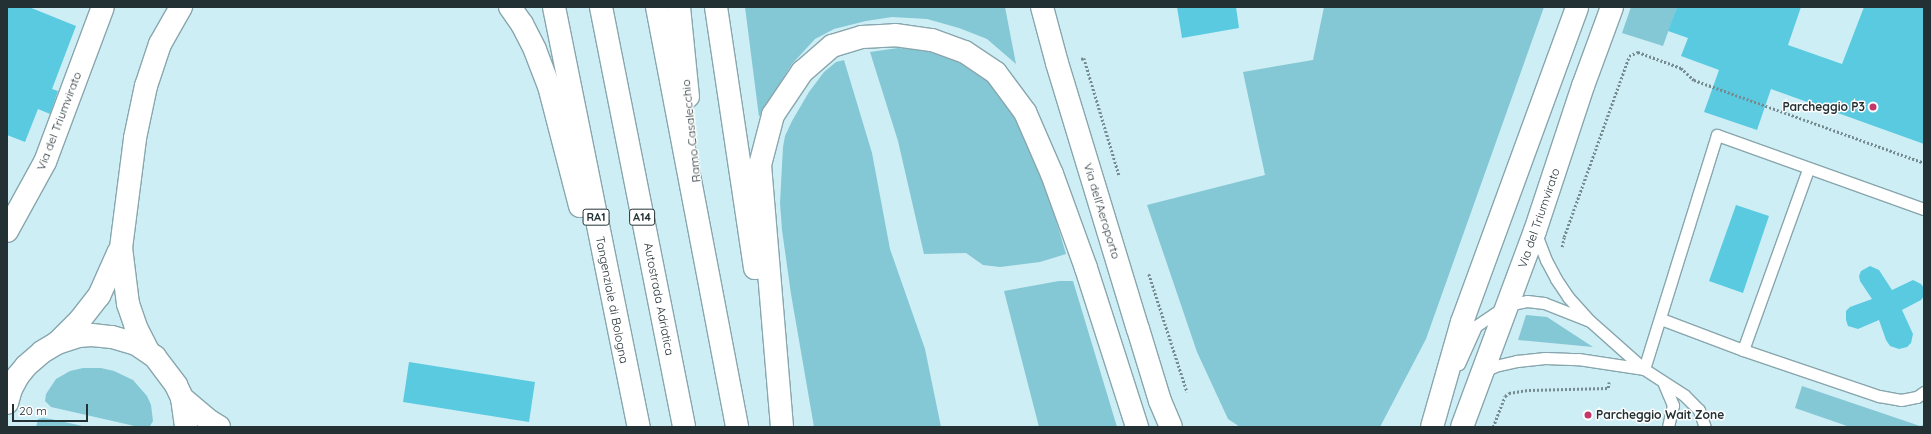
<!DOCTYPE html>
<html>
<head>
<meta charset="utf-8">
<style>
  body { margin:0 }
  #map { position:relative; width:1931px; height:434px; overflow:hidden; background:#ceeef5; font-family:Quicksand,sans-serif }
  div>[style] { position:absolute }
  .green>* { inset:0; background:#84c7d5 }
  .building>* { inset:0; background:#5acae1 }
  .path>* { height:2.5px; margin-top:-1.25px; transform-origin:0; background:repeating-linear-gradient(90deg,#758b90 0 2px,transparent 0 4px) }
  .roads { filter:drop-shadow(1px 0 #88a6ad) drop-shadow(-1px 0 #88a6ad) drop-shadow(0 1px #88a6ad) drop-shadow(0 -1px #88a6ad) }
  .service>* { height:11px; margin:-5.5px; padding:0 5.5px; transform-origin:5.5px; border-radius:5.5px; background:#fff }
  .minor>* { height:22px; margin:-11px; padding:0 11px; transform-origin:11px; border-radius:11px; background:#fff }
  .secondary>* { height:22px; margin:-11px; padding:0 11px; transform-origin:11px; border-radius:11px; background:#fff }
  .motorway>* { height:22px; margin:-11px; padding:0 11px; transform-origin:11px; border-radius:11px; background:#fff }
  .dots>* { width:11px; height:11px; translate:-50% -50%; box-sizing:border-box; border:2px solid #fff; border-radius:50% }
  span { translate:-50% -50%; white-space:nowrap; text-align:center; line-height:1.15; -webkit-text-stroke:3px #fff; paint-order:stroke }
  .shield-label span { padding:1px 3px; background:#fff; border:1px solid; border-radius:3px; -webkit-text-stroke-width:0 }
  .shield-label { font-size:11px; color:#243134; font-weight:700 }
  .poi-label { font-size:12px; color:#243134; font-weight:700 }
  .right { translate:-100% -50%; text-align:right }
  .left { translate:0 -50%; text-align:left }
  .street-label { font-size:12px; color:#243134 }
  .frame { position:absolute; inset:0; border:8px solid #243134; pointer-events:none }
  .scale { position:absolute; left:12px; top:404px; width:76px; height:18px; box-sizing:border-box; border:2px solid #243134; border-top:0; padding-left:5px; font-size:12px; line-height:14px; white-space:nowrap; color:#243134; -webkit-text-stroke:3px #fff; paint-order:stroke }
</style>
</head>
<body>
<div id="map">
  <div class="green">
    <i style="clip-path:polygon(745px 7px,1005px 7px,1016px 64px,987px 39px,959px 28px,927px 19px,892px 17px,866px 21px,834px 29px,815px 39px,792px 64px,759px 117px)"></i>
    <i style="clip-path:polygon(1324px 7px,1544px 7px,1426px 339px,1380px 427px,1240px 427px,1228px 419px,1197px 352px,1147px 205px,1265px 175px,1243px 72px,1313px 60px)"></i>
    <i style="clip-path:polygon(1631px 7px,1677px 7px,1663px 46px,1622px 33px)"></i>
    <i style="clip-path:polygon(898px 48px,923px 50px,945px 54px,981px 72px,1013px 109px,1041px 170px,1066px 254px,1040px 262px,1000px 267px,983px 265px,966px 253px,924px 254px,898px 141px,870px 52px)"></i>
    <i style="clip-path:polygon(844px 60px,872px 153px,890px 249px,925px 349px,941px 427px,814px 427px,791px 294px,782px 230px,780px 203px,783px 147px,785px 136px,792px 121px,809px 92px,824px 72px,836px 62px)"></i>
    <i style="clip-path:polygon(1059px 281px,1073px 281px,1117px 427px,1039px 427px,1004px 291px)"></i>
    <i style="clip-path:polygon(1526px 315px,1547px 317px,1593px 347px,1518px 340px)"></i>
    <i style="clip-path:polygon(83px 368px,101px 368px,114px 371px,133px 380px,147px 396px,151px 405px,153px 421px,150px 426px,139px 427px,51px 407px,45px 401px,46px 394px,56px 379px,70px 371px)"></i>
    <i style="clip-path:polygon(1802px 386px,1920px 426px,1924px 425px,1924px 427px,1850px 427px,1795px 408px)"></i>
    <i style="clip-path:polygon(43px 418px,51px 419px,87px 427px,36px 427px,38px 419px)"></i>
  </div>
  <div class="building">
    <i style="clip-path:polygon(7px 7px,29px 7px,76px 26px,52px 89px,58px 91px,50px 114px,38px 109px,25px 142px,7px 135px)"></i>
    <i style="clip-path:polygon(1177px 7px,1236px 7px,1239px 28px,1182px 38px)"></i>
    <i style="clip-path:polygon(1677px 7px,1801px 7px,1788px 45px,1842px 64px,1864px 7px,1924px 7px,1924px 144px,1771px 89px,1757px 130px,1704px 112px,1719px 70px,1681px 56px,1688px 38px,1668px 31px)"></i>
    <i style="clip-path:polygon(1736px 205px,1769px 216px,1743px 293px,1709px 281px)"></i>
    <i style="clip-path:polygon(1870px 266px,1879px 270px,1892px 290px,1913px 280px,1921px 284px,1924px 288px,1924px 296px,1921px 300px,1902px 310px,1913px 334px,1911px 343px,1907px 347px,1899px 349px,1890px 346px,1886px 340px,1879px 320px,1858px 329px,1848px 326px,1846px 320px,1846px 311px,1850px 307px,1872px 299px,1860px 281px,1859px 276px,1861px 271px)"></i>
    <i style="clip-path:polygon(409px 362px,535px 382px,529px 422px,403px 402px)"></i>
  </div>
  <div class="path">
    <i style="left:1081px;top:59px;width:3px;rotate:-18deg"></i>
    <i style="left:1084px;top:58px;width:122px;rotate:73.3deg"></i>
    <i style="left:1562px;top:247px;width:10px;rotate:-79deg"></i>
    <i style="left:1564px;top:237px;width:192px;rotate:-70.2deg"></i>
    <i style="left:1629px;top:56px;width:10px;rotate:-24deg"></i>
    <i style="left:1638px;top:52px;width:46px;rotate:20.4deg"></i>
    <i style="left:1681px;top:68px;width:18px;rotate:43deg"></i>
    <i style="left:1694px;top:80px;width:245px;rotate:19.8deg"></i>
    <i style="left:1149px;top:274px;width:124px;rotate:72.1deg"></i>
    <i style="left:1493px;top:427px;width:33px;rotate:-69deg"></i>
    <i style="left:1505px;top:396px;width:5px;rotate:-37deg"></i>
    <i style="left:1509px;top:393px;width:20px;rotate:-9deg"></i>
    <i style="left:1529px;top:390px;width:79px;rotate:-1.5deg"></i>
    <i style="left:1608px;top:388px;width:6px;rotate:-81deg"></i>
  </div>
  <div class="roads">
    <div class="service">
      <i style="left:1536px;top:234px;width:28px;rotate:69deg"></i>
      <i style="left:1546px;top:260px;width:21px;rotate:62deg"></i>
      <i style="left:1556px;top:279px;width:22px;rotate:56deg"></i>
      <i style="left:1568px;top:297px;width:30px;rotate:48deg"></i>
      <i style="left:1661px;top:319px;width:88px;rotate:20.7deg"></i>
      <i style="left:1743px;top:350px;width:144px;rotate:18.7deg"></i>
      <i style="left:1879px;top:396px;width:22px;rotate:10deg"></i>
      <i style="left:1901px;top:400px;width:16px;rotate:-11deg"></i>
      <i style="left:1917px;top:397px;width:9px;rotate:-36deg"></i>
      <i style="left:1743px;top:350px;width:192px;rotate:-70.2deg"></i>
      <i style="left:1459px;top:364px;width:42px;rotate:-65.9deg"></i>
      <i style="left:1476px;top:326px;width:37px;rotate:-34deg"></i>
      <i style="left:1507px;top:305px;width:20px;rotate:-11deg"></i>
      <i style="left:1527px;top:301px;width:17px;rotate:7deg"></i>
      <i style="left:1544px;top:303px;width:49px;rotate:21.4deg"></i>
      <i style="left:1590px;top:321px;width:72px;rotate:41.6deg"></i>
      <i style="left:1644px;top:369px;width:48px;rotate:33deg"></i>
      <i style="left:1684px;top:395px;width:21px;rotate:45deg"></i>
      <i style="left:1699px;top:410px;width:18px;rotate:71deg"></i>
      <i style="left:1644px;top:369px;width:245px;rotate:-72.7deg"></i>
      <i style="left:1717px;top:135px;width:220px;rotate:19.7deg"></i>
      <i style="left:1484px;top:371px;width:12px;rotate:-24deg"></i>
      <i style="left:1495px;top:366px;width:23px;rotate:-13deg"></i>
      <i style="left:1517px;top:361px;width:28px;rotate:-6deg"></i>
      <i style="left:1545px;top:358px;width:33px;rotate:2deg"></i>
      <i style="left:1578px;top:359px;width:67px;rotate:8.6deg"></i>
      <i style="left:1664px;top:384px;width:23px;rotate:67deg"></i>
      <i style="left:1673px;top:405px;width:23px;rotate:103deg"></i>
    </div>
    <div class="minor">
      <i style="left:1042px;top:7px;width:58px;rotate:75deg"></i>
      <i style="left:1057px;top:63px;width:278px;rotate:73.1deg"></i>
      <i style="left:1138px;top:329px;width:75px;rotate:73deg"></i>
      <i style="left:1160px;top:401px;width:28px;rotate:67deg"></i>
      <i style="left:7px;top:231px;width:79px;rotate:-61.2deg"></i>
      <i style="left:45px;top:162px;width:165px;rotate:-69.5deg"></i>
      <i style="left:1432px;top:427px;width:109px;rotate:-74.1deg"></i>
      <i style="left:1462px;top:322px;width:335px;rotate:-69.9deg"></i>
      <i style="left:1462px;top:427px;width:209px;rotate:-69.6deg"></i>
      <i style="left:1535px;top:231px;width:153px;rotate:-71.7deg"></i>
      <i style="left:1583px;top:86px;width:84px;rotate:-69.8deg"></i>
    </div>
    <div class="secondary">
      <i style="left:182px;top:398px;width:34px;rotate:40deg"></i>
      <i style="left:208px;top:420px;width:13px;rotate:32deg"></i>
      <i style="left:7px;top:403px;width:15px;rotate:-74deg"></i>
      <i style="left:11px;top:389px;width:15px;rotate:-62deg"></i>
      <i style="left:18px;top:376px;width:13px;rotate:-51deg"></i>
      <i style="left:26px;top:366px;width:21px;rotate:-41deg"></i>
      <i style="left:42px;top:352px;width:17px;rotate:-31deg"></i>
      <i style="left:57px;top:343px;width:22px;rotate:-18deg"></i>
      <i style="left:78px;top:336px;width:14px;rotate:-4deg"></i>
      <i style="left:92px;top:335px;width:20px;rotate:6deg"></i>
      <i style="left:112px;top:337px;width:25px;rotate:16deg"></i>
      <i style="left:136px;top:344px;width:23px;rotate:34deg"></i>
      <i style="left:155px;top:357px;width:35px;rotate:53deg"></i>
      <i style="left:176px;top:385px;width:14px;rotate:65deg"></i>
      <i style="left:182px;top:398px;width:29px;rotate:82deg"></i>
    </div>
    <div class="motorway">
      <i style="left:510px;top:7px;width:21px;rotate:55deg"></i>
      <i style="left:522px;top:24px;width:29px;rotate:63deg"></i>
      <i style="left:535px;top:50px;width:39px;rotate:69deg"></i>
      <i style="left:549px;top:86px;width:124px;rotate:75.5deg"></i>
      <i style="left:554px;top:7px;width:429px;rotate:78.6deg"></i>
      <i style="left:601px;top:7px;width:428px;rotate:78.8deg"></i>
      <i style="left:657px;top:7px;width:428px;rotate:79.2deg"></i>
      <i style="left:679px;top:7px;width:90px;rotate:84.3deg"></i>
      <i style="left:716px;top:7px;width:264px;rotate:81.5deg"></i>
      <i style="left:57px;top:343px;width:33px;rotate:-45deg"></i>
      <i style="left:80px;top:320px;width:31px;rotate:-52deg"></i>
      <i style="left:99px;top:296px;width:49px;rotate:-66deg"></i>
      <i style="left:148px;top:351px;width:27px;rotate:-117deg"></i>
      <i style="left:136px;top:327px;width:24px;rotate:-109deg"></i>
      <i style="left:128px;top:304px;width:56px;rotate:-97.1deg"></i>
      <i style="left:121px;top:248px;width:111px;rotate:-82.7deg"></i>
      <i style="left:135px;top:138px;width:53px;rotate:-78.1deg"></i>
      <i style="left:146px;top:86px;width:44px;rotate:-71.6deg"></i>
      <i style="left:160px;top:44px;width:43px;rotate:-60.4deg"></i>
      <i style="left:782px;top:427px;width:263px;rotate:-94.8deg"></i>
      <i style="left:760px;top:165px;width:52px;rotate:-75.4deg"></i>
      <i style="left:773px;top:115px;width:52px;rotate:-56deg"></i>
      <i style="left:802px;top:72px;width:40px;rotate:-41deg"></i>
      <i style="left:832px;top:46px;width:31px;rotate:-17deg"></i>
      <i style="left:862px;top:37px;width:33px;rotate:-3deg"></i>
      <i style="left:895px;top:35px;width:37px;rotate:8deg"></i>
      <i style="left:932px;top:40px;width:35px;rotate:20deg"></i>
      <i style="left:965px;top:52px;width:37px;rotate:34deg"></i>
      <i style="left:996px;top:73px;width:49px;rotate:53.4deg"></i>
      <i style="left:1025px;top:112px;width:68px;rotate:66.5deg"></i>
      <i style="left:1052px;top:174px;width:100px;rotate:70.1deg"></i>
      <i style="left:1086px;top:268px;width:167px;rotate:72.2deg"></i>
    </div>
  </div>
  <div class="dots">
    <i style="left:1873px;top:107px;background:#c3376a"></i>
    <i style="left:1588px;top:415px;background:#c3376a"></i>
  </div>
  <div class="shield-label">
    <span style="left:596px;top:217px">RA1</span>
    <span style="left:642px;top:217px">A14</span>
  </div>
  <div class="poi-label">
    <span class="right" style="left:1865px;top:107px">Parcheggio P3</span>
    <span class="left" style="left:1596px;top:415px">Parcheggio Wait Zone</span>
  </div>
  <div class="street-label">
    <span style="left:59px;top:121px;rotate:-69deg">Via del Triumvirato</span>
    <span style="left:691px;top:131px;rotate:-96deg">Ramo Casalecchio</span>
    <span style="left:1102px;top:211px;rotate:73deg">Via dell'Aeroporto</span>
    <span style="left:1539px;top:218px;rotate:-71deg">Via del Triumvirato</span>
    <span style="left:659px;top:299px;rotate:79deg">Autostrada Adriatica</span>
    <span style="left:612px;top:300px;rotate:79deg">Tangenziale di Bologna</span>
  </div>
  <div class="frame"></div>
  <div class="scale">20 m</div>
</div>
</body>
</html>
